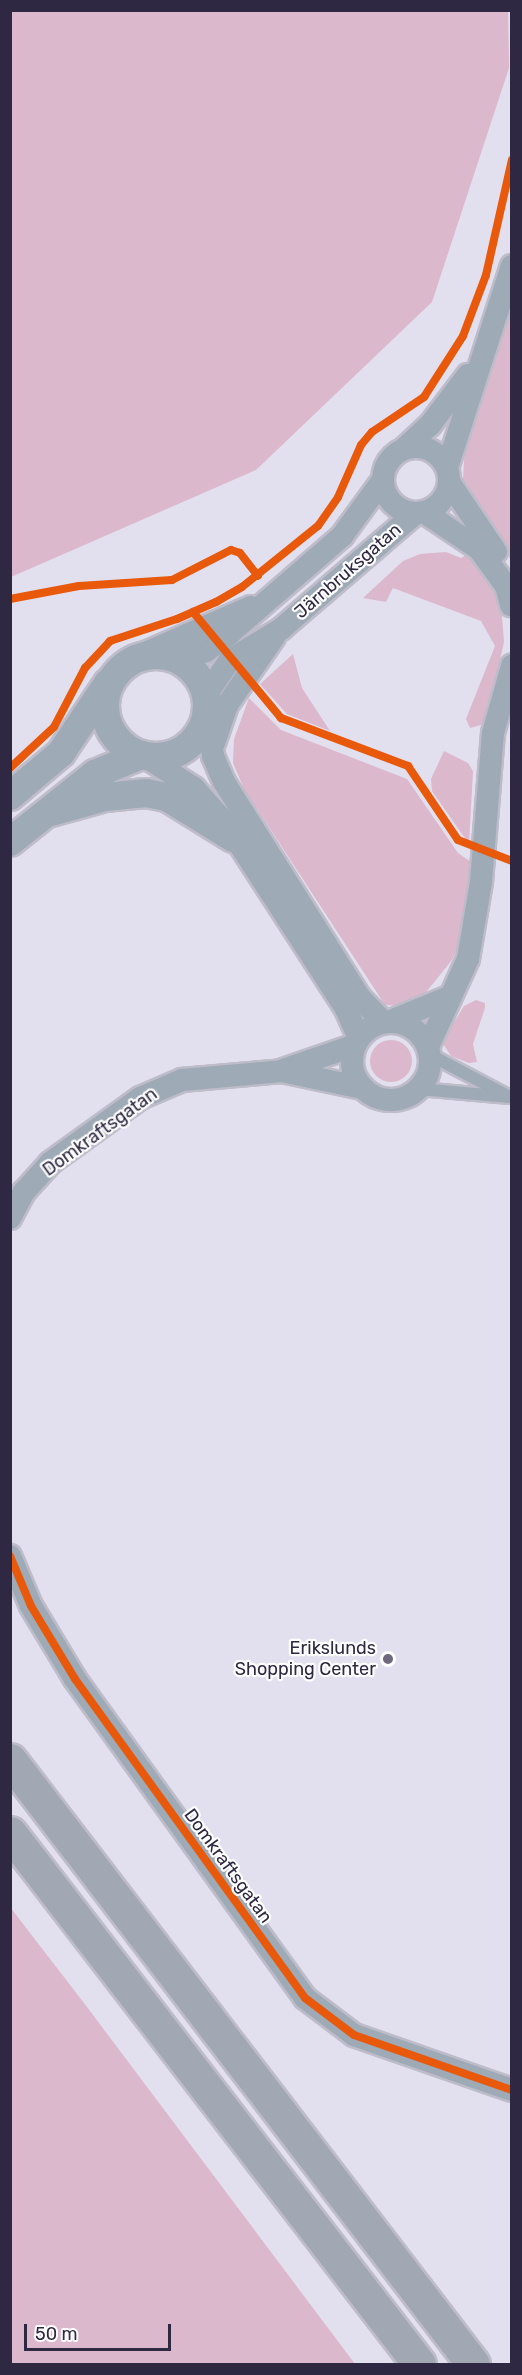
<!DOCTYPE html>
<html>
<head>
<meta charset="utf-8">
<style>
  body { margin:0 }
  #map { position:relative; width:522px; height:2375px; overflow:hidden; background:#e2dfee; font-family:Rubik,sans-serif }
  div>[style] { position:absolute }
  .green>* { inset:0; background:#dcb8cc }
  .round { border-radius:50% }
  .roads { filter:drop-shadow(2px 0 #bfbcca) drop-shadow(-2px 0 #bfbcca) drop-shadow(0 2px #bfbcca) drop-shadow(0 -2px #bfbcca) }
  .service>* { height:12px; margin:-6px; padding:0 6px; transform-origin:6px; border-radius:6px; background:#9eaab6 }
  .minor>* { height:22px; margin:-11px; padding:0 11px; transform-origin:11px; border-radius:11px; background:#9eaab6 }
  .minor>.ring { margin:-11px; padding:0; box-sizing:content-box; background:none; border:22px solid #9eaab6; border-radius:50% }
  .tertiary>* { height:28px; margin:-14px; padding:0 14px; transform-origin:14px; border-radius:14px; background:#9eaab6 }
  .tertiary>.ring { margin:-14px; padding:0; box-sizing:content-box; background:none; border:28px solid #9eaab6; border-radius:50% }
  .motorway>* { height:33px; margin:-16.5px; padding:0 16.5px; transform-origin:16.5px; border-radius:16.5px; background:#a1a8b4 }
  .cycleway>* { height:8px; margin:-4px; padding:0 4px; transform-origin:4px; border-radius:4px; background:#e8590c }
  .dots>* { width:16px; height:16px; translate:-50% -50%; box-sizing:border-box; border:3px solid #fefefe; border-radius:50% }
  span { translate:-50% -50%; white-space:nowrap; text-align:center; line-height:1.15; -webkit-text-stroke:4.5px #fefefe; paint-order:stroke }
  .street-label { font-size:18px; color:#2e2842 }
  .poi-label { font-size:18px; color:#2e2842 }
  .right { translate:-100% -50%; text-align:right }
  .frame { position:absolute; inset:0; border:12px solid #2e2842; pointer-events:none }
  .scale { position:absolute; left:24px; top:2324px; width:147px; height:27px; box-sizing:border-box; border:3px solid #2e2842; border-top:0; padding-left:8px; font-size:18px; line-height:21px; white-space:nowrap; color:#2e2842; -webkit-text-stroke:4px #fefefe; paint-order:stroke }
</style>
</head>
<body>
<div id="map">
  <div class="green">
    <i style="clip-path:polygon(11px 10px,508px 11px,509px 68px,432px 302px,256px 470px,11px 577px)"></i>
    <i style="clip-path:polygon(511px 309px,511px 560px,468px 499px,463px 479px,465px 444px)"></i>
    <i style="clip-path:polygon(446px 552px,461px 558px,469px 553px,493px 575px,501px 604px,504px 642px,495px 682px,484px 724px,470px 728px,466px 719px,495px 646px,481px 621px,393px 588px,386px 602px,363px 598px,403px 561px,420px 554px)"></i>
    <i style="clip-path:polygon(293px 654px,302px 688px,330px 731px,287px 714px,260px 684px)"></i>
    <i style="clip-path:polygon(249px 698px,281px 730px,407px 779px,458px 853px,471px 862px,464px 935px,452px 960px,423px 996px,405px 1006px,385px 1005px,244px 789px,233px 763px,234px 739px)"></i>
    <i style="clip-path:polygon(444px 751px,468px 763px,473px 771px,469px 844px,432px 791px,431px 779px)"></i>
    <i style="clip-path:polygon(476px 1000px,485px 1003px,485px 1008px,473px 1044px,477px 1062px,469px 1063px,451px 1056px,442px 1042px,464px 1006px)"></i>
    <i class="round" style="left:370px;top:1040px;width:42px;height:42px"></i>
    <i style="clip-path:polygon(10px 1907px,84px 2003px,355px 2364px,11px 2364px)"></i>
  </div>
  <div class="roads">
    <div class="service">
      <i style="left:419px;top:1089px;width:91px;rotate:5deg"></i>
      <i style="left:510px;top:1097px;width:90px;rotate:-152.3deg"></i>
    </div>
    <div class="minor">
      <i class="ring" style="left:383px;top:447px;width:44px;height:44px"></i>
      <i style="left:405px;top:448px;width:34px;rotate:-43deg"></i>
      <i style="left:430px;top:425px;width:63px;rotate:-52.8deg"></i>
      <i style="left:447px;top:468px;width:212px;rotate:-72.2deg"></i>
      <i style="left:449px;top:482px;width:84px;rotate:56.1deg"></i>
      <i style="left:424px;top:512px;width:66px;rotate:33.9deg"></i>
      <i style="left:479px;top:549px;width:46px;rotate:53.9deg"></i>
      <i style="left:506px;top:586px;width:20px;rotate:75deg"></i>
      <i style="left:136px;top:657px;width:125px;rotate:-23.5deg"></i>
      <i style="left:175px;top:660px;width:32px;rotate:-16deg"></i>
      <i style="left:206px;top:651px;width:29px;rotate:-36deg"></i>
      <i style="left:229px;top:634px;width:150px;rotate:-40.9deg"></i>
      <i style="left:342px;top:536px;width:69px;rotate:-53.8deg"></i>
      <i style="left:204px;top:698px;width:46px;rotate:-55.6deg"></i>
      <i style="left:230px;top:660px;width:60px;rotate:-31.3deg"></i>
      <i style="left:281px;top:629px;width:178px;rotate:-40.7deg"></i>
      <i style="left:206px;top:709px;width:48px;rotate:81.5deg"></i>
      <i style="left:213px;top:756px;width:28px;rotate:67deg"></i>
      <i style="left:224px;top:782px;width:255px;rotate:57.8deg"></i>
      <i style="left:360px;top:998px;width:33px;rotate:46deg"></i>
      <i style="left:214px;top:743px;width:40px;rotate:-71.1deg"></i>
      <i style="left:227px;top:705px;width:83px;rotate:-55.3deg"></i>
      <i style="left:149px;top:759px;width:54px;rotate:32.8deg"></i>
      <i style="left:194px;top:788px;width:50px;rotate:48.3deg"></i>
      <i style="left:227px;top:825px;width:219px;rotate:57.1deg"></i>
      <i style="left:346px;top:1009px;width:32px;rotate:66deg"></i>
      <i style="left:391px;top:1021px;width:63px;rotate:-22.5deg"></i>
      <i class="ring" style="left:352px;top:1022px;width:56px;height:56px"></i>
      <i style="left:428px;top:1047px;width:97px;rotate:-65.6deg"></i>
      <i style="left:468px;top:959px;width:78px;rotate:-80.4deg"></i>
      <i style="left:481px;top:882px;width:149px;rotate:-85.4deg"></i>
      <i style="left:493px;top:733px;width:70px;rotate:-74.2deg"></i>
      <i style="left:283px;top:1070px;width:76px;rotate:-19.1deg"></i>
      <i style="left:10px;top:1218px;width:30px;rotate:-62deg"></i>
      <i style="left:24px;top:1192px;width:39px;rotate:-48deg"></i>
      <i style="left:50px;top:1163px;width:111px;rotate:-35.8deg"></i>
      <i style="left:140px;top:1098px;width:46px;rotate:-23.2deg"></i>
      <i style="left:182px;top:1080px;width:100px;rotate:-5.1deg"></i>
      <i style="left:282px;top:1071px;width:83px;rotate:11.9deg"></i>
      <i style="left:10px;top:1556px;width:54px;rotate:67.2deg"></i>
      <i style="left:31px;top:1606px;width:85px;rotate:58.9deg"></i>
      <i style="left:75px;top:1679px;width:393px;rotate:54.2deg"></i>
      <i style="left:305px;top:1998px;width:61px;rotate:37.1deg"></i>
      <i style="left:354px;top:2035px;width:167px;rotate:19.2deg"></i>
    </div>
    <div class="tertiary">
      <i class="ring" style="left:105px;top:655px;width:74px;height:74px"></i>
      <i style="left:10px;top:796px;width:67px;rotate:-40.1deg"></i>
      <i style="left:61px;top:753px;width:84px;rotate:-56.1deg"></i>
      <i style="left:51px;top:812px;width:56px;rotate:-15.5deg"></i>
      <i style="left:105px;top:797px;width:41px;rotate:-5.6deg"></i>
      <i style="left:146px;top:793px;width:21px;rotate:11deg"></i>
      <i style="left:167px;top:797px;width:78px;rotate:31.8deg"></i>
      <i style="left:10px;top:842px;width:109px;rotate:-38.7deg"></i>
      <i style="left:95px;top:774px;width:50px;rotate:-22.4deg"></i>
    </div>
    <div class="motorway">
      <i style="left:10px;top:1760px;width:761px;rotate:52.53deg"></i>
      <i style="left:10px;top:1833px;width:670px;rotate:52.39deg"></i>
    </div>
  </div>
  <div class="cycleway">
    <i style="left:10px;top:599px;width:70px;rotate:-10.7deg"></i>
    <i style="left:79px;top:586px;width:93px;rotate:-3.7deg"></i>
    <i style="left:172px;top:580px;width:66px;rotate:-27deg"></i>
    <i style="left:231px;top:550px;width:9px;rotate:18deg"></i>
    <i style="left:240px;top:553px;width:29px;rotate:52deg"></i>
    <i style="left:193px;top:612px;width:138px;rotate:50.3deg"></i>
    <i style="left:281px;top:718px;width:136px;rotate:20.7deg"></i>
    <i style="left:408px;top:766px;width:89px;rotate:56deg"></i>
    <i style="left:458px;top:840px;width:58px;rotate:21.3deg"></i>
    <i style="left:10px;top:768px;width:60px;rotate:-43deg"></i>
    <i style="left:54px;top:727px;width:67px;rotate:-62.3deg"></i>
    <i style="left:85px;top:668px;width:37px;rotate:-47deg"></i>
    <i style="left:110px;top:641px;width:71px;rotate:-18.2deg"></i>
    <i style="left:177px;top:619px;width:43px;rotate:-23.6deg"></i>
    <i style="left:216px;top:602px;width:30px;rotate:-30deg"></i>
    <i style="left:242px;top:587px;width:97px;rotate:-38.8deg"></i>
    <i style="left:318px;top:526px;width:35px;rotate:-55deg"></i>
    <i style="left:338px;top:497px;width:57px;rotate:-66.1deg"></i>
    <i style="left:361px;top:445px;width:17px;rotate:-50deg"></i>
    <i style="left:372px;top:432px;width:63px;rotate:-33.9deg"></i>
    <i style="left:424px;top:397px;width:72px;rotate:-57.4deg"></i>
    <i style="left:463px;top:336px;width:65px;rotate:-69.3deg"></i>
    <i style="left:486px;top:275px;width:118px;rotate:-77.3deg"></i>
    <i style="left:10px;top:1556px;width:54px;rotate:67.2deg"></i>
    <i style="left:31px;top:1606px;width:85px;rotate:58.9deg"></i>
    <i style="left:75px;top:1679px;width:393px;rotate:54.2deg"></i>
    <i style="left:305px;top:1998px;width:61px;rotate:37.1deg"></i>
    <i style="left:354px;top:2035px;width:167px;rotate:19.2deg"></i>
  </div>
  <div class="dots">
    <i style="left:388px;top:1659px;background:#6d687e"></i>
  </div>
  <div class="street-label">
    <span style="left:348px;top:571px;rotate:-41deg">Järnbruksgatan</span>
    <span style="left:100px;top:1132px;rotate:-36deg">Domkraftsgatan</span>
    <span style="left:228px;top:1866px;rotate:54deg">Domkraftsgatan</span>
  </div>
  <div class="poi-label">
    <span class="right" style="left:376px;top:1659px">Erikslunds<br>Shopping Center</span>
  </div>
  <div class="frame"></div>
  <div class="scale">50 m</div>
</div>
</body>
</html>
